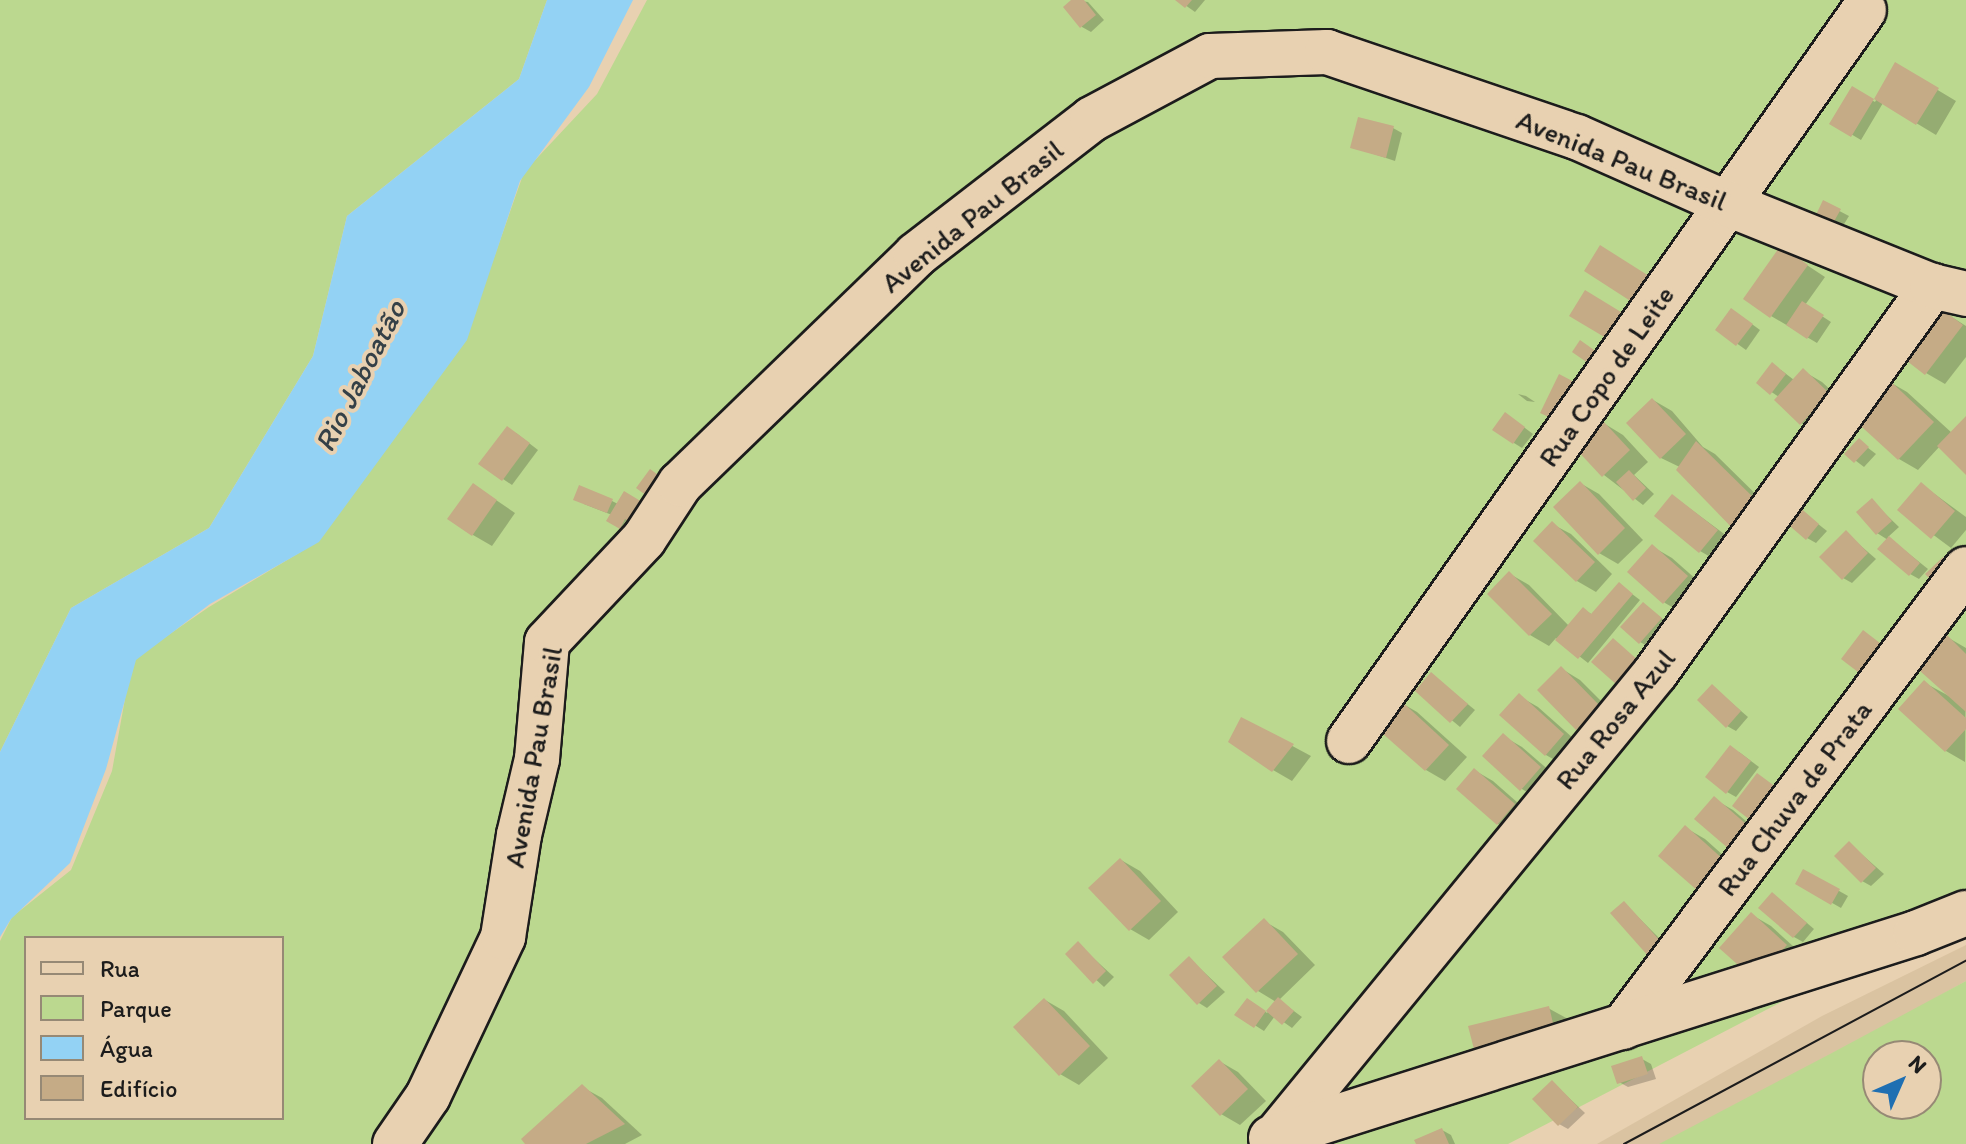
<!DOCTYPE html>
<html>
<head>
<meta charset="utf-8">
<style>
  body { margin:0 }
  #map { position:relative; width:1966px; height:1144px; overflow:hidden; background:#e8d1b1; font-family:Itim,sans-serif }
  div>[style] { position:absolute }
  .built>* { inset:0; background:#dac3a1 }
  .green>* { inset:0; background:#bbd88f }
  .water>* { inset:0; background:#93d2f4 }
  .shadow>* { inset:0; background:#0003 }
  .building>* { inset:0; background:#c5ab86 }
  .roads { filter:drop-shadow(2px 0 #1c1c1c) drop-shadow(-2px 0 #1c1c1c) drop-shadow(0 2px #1c1c1c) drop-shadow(0 -2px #1c1c1c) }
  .minor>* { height:44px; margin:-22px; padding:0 22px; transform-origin:22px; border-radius:22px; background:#e8d1b1 }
  .tram>* { height:2px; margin:-1px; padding:0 1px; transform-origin:1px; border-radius:1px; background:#1c1c1c }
  span { translate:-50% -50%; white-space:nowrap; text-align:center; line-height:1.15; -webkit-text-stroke:8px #e8d1b1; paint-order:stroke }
  .street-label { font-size:28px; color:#1c1c1c }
  .water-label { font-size:30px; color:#344047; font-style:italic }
  .legend { position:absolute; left:24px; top:936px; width:260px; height:184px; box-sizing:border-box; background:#e8d1b1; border:2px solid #968975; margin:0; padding:10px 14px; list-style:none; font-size:24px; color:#1c1c1c }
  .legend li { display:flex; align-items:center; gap:16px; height:40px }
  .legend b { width:40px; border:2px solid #968975 }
  .north { position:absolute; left:1862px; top:1040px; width:80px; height:80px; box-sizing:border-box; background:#e8d1b1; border:2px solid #968975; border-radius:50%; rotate:45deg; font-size:22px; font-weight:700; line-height:32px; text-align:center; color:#1c1c1c }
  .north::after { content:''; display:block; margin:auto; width:28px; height:36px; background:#1f6fb2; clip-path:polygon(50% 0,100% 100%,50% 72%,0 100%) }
</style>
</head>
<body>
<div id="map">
  <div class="built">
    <i style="clip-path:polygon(1966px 945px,1966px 981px,1673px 1144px,1597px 1144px,1822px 1016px)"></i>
  </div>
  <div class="green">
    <i style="clip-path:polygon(0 0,547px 0,519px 79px,347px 216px,313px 356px,209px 528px,71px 608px,0 752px)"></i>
    <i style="clip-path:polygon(evenodd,647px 0,1966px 0,1966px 906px,1508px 1144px,0 1144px,0 941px,12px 917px,71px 870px,112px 771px,132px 660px,209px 607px,317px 542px,464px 343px,524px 172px,597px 94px,647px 0,26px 938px,282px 938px,282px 1118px,26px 1118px,26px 938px)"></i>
    <i style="clip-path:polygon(evenodd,1966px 981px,1966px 1144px,1659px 1144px,1830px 1054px,1966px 981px,1926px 1056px,1926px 1104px,1878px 1104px,1878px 1056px,1926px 1056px)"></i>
  </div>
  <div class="water">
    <i style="clip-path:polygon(547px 0,633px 0,589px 87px,520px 181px,467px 340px,319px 542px,210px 604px,136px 660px,106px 769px,70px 863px,11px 919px,0 937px,0 752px,71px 608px,209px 528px,313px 356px,347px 216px,519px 79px)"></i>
  </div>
  <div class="shadow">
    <i style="clip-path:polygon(1074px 0,1088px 2px,1104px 20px,1091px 32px,1082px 27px)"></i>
    <i style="clip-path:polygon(1178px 0,1205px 0,1195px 12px)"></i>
    <i style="clip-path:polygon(1896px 65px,1956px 101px,1936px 135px,1883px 103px,1861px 140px,1832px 123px,1852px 89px,1875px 102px)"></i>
    <i style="clip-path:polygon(1393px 128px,1402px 133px,1395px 161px,1353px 147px)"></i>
    <i style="clip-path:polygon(1824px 203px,1849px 216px,1841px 229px,1818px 216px)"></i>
    <i style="clip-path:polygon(1781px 248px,1825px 277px,1805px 305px,1831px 322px,1817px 343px,1771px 316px)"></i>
    <i style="clip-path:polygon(1585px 293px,1628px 319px,1615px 341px,1572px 315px)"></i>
    <i style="clip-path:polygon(1936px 307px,1966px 326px,1966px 357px,1945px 384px,1926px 373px)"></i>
    <i style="clip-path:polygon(1741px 316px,1760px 330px,1746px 350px,1718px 330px)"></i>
    <i style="clip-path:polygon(1781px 370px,1794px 380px,1803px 371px,1822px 382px,1847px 405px,1820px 434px,1801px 423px,1779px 397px,1758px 383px)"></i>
    <i style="clip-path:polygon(1888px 381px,1907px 392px,1952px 433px,1966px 419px,1966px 472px,1940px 446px,1918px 470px,1899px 459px)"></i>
    <i style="clip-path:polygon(1518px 394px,1526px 396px,1535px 402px,1527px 401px)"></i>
    <i style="clip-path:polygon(1653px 400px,1672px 411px,1703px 447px,1715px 454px,1775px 513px,1661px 458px)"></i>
    <i style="clip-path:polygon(1514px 420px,1533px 434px,1522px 448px,1514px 443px)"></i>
    <i style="clip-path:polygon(1605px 424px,1623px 435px,1648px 462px,1634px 475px,1654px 494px,1643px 505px,1604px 475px)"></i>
    <i style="clip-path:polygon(516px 433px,538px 450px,512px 485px,481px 464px)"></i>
    <i style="clip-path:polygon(1859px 441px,1876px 454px,1864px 467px,1847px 454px)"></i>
    <i style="clip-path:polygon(1580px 483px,1599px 494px,1643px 540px,1618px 564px,1599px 553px)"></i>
    <i style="clip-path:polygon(1921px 484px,1966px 517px,1966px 530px,1951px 548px,1900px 510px)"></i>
    <i style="clip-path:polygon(474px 485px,515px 513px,492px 546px,473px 535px)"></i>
    <i style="clip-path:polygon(1673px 496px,1735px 542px,1719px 562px,1700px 551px)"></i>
    <i style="clip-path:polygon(612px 501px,618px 504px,659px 515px,629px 532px,608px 520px,612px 515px,584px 504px)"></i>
    <i style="clip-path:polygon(1872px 501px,1899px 527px,1888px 537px,1928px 569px,1919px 579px,1910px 574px,1888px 540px,1877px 533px)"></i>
    <i style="clip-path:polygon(1798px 508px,1827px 531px,1816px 543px,1807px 538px)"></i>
    <i style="clip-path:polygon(1552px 524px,1571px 534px,1612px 574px,1596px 592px,1577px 581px)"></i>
    <i style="clip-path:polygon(1846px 533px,1876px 559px,1852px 583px,1843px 578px)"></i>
    <i style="clip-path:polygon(1653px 547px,1672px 558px,1706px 588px,1684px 614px,1665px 603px,1630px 572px)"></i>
    <i style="clip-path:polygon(1510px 574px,1529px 585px,1569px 626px,1583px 609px,1593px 615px,1619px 584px,1640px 600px,1588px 663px,1556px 638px,1549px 646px,1530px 635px)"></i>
    <i style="clip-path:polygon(1643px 604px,1669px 624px,1649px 647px,1640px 642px)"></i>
    <i style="clip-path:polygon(1947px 637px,1966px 648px,1965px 762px,1946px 751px,1925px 683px,1949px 696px)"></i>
    <i style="clip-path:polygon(1562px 669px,1580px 680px,1618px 718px,1596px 739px,1577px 728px)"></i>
    <i style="clip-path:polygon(1432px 675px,1475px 710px,1460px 727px,1417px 691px)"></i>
    <i style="clip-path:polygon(1712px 686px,1748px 717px,1736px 731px,1727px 726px)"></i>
    <i style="clip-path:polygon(1519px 696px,1538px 707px,1582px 746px,1565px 766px,1546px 755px)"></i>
    <i style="clip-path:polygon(1398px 701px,1417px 712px,1467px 757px,1445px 781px,1426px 770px)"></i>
    <i style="clip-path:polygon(1242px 719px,1311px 756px,1292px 781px,1273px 770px)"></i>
    <i style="clip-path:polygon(1503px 736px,1522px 747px,1559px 779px,1540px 800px,1522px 789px)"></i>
    <i style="clip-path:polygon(1739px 752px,1759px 767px,1736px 797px,1727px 792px)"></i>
    <i style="clip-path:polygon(1474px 770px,1493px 781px,1533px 816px,1517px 834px,1498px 824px)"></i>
    <i style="clip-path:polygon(1714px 799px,1733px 810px,1780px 850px,1763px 870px)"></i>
    <i style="clip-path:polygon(1686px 828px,1705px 839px,1752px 881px,1727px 908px)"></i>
    <i style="clip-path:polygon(1849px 843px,1884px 874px,1871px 886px,1862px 881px)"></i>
    <i style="clip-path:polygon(1121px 860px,1140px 871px,1178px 912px,1149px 940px,1130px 929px)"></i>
    <i style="clip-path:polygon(1804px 871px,1848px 896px,1841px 908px,1797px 883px)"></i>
    <i style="clip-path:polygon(1773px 894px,1814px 929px,1803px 942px,1794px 937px)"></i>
    <i style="clip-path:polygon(1624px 903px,1671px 950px,1660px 960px)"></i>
    <i style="clip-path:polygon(1752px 915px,1771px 926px,1805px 957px,1722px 948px)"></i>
    <i style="clip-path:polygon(1264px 921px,1283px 932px,1315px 965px,1279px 1000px,1302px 1017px,1292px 1028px,1275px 1016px,1264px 1031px,1237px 1014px,1256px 1005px,1267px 1013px,1276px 1002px,1258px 991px)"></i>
    <i style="clip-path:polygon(1078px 944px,1114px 977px,1104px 987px,1068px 954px)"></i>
    <i style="clip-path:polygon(1189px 958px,1225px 992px,1207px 1008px,1199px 1003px)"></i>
    <i style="clip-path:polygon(1045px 1000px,1064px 1011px,1108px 1058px,1079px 1085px,1060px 1074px)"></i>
    <i style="clip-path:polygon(1548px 1008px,1568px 1019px,1574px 1047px,1496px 1067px)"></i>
    <i style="clip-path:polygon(1642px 1059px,1651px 1064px,1656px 1079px,1628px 1087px,1619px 1082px)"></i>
    <i style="clip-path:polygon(1219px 1061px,1238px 1072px,1266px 1101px,1240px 1125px,1221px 1114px)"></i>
    <i style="clip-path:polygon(1552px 1082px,1585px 1113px,1568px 1129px,1559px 1124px)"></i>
    <i style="clip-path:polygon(582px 1087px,602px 1098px,642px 1135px,625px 1144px,528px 1144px)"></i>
    <i style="clip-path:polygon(1442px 1130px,1451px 1135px,1455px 1144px,1418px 1144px)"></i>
  </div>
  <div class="building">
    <i style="clip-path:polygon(1071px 0,1084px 0,1096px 15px,1080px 28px,1063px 7px)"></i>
    <i style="clip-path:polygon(1175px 0,1192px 0,1185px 8px)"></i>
    <i style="clip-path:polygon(1895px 62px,1939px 88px,1916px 125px,1874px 99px,1851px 137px,1829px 124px,1852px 86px,1874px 99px)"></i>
    <i style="clip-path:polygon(1358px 117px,1394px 126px,1386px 158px,1350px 148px)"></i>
    <i style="clip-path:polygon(1823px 200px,1841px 209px,1832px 225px,1815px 217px)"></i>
    <i style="clip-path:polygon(1600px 245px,1649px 276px,1632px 302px,1584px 271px)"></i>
    <i style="clip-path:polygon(1781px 245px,1808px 265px,1770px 318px,1743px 299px)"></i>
    <i style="clip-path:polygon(1585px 290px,1621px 312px,1606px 338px,1569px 316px)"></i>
    <i style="clip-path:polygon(1802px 301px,1824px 315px,1807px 339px,1786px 325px)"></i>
    <i style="clip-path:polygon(1935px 304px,1963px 325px,1925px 375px,1898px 354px)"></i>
    <i style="clip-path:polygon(1731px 308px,1753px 324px,1736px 346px,1715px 330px)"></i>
    <i style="clip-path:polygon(1580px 340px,1604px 357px,1595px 368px,1572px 352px)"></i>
    <i style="clip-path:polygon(1772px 362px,1786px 374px,1770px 395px,1756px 383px)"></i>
    <i style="clip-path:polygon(1803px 368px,1829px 393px,1800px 425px,1774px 400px)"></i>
    <i style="clip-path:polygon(1559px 374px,1580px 385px,1562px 423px,1540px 413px)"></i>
    <i style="clip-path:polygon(1888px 379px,1934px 422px,1898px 460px,1851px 417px)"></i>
    <i style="clip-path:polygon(1652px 398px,1686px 434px,1660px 459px,1626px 423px)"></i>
    <i style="clip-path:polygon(1505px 412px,1525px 427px,1513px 444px,1492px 430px)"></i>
    <i style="clip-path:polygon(1966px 416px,1966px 475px,1937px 446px)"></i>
    <i style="clip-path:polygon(1604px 422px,1630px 450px,1602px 477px,1575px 448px)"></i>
    <i style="clip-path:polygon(507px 426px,530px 443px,502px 481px,478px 464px)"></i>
    <i style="clip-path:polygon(1859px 438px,1869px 447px,1854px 463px,1844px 454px)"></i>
    <i style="clip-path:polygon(1696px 441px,1757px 501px,1738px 534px,1676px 470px)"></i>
    <i style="clip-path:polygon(650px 469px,672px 485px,658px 504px,636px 488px)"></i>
    <i style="clip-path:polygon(1629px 470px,1646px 488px,1633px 501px,1616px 482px)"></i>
    <i style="clip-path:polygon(1580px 481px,1625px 528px,1598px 555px,1553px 507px)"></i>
    <i style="clip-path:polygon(1921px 482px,1955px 511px,1931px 539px,1897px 510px)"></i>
    <i style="clip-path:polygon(473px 483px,497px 500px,472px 536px,447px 519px)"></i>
    <i style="clip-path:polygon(579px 485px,613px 499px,607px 513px,573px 500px)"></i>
    <i style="clip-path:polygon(624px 491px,652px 508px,640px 528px,625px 519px,620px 529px,606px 521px)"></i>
    <i style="clip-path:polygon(1672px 494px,1718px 530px,1699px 553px,1654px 516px)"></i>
    <i style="clip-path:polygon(1872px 498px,1892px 521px,1876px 535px,1856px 512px)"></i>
    <i style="clip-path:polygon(1797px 505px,1819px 524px,1806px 540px,1784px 521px)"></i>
    <i style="clip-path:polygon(1552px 521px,1595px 562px,1576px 582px,1533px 541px)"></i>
    <i style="clip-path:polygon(1846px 530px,1868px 553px,1842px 580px,1819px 557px)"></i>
    <i style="clip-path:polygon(1889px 536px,1920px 563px,1909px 576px,1877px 549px)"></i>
    <i style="clip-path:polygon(1652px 544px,1688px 576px,1663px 604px,1627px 572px)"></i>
    <i style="clip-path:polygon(1943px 557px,1953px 568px,1936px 585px,1925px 574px)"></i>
    <i style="clip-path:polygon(1509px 571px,1552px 614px,1529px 636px,1487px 594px)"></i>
    <i style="clip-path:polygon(1619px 582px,1633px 594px,1578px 659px,1555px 640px,1583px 607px,1591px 614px)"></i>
    <i style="clip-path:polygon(1643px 602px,1662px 618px,1639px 644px,1620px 627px)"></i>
    <i style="clip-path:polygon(1863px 630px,1893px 653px,1871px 682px,1841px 659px)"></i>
    <i style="clip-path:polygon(1946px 634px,1966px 654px,1966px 712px,1920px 671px)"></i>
    <i style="clip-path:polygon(1613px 638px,1639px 661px,1617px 685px,1591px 662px)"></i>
    <i style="clip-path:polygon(1561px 666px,1600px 706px,1576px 730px,1537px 690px)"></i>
    <i style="clip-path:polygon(1431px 672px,1468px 704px,1450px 723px,1415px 691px)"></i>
    <i style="clip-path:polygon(1924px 680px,1966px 718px,1966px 729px,1945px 752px,1898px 709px)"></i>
    <i style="clip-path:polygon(1712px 684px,1741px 711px,1726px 728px,1697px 700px)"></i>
    <i style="clip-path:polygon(1519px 693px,1564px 734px,1545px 756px,1499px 715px)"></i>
    <i style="clip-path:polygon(1398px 698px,1449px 745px,1425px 771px,1374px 726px)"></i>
    <i style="clip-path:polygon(1241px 717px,1294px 744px,1272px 772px,1228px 742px)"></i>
    <i style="clip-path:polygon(1503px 733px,1541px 767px,1520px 791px,1482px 756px)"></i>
    <i style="clip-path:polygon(1730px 745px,1751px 761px,1726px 794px,1705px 777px)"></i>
    <i style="clip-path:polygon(1474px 768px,1515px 804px,1497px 825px,1456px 789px)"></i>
    <i style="clip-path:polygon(1757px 773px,1792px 799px,1767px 833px,1732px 806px)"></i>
    <i style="clip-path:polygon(1714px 796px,1762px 838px,1743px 861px,1694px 819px)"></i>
    <i style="clip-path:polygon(1685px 825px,1734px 869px,1707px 899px,1658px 856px)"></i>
    <i style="clip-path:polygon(1849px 841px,1876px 868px,1861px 883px,1834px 856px)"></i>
    <i style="clip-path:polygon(1120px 858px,1161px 901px,1129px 931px,1088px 888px)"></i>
    <i style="clip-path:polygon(1803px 869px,1840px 889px,1831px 905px,1795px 884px)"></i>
    <i style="clip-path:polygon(1772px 892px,1807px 923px,1793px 938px,1758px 908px)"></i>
    <i style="clip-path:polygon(1624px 901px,1663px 944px,1649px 957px,1610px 913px)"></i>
    <i style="clip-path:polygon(1751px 912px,1787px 945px,1755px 980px,1719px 948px)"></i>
    <i style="clip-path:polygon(1264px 918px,1298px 954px,1256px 993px,1222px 957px)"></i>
    <i style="clip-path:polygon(1078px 941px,1106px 971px,1093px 984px,1065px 954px)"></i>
    <i style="clip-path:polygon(1189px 956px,1217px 986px,1197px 1005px,1169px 975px)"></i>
    <i style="clip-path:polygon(1278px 997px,1294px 1011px,1282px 1025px,1266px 1011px,1254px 1028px,1234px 1015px,1247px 998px,1266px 1011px)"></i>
    <i style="clip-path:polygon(1044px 998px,1090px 1046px,1059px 1076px,1013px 1027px)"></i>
    <i style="clip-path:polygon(1549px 1006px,1556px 1036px,1476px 1057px,1468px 1026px)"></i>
    <i style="clip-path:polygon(1642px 1056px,1648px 1074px,1617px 1084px,1611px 1066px)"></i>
    <i style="clip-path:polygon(1219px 1059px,1248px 1089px,1220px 1116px,1191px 1086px)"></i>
    <i style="clip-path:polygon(1552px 1080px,1578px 1107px,1558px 1126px,1532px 1099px)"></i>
    <i style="clip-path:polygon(582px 1084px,625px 1124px,586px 1144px,525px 1144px,521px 1139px)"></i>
    <i style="clip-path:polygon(1442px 1128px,1449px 1144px,1416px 1144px,1414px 1140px)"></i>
  </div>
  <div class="roads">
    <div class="minor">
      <i style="left:1349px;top:741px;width:894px;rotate:-54.83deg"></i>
      <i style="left:1623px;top:1027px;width:572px;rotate:-53.17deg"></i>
      <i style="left:1276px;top:1136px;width:600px;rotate:-50.68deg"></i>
      <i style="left:1656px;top:672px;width:475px;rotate:-54.4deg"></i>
      <i style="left:1271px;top:1138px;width:677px;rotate:-17.63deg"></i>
      <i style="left:1916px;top:933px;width:54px;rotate:-21.8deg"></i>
      <i style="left:395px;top:1144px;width:58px;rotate:-55.5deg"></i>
      <i style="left:428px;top:1096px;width:176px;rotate:-64.7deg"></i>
      <i style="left:503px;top:937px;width:103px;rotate:-81.1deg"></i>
      <i style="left:519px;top:835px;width:78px;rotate:-76.7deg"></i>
      <i style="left:537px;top:759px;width:117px;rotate:-85.1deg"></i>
      <i style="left:547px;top:642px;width:141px;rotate:-46.7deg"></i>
      <i style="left:644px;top:539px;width:66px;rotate:-56.8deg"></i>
      <i style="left:680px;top:484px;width:329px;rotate:-44.1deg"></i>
      <i style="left:916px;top:255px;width:222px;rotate:-37.7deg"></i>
      <i style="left:1092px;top:119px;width:134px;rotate:-28.1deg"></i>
      <i style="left:1210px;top:56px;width:117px;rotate:-2deg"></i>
      <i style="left:1327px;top:52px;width:264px;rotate:18.8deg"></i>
      <i style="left:1577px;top:137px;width:165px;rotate:23.9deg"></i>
      <i style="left:1728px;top:204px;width:220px;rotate:21.9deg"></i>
      <i style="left:1932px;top:286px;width:35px;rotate:13deg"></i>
    </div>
  </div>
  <div class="tram">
    <i style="left:1624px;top:1144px;width:388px;rotate:-28.2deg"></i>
  </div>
  <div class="street-label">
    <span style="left:1622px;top:160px;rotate:22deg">Avenida Pau Brasil</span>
    <span style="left:972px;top:216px;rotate:-39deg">Avenida Pau Brasil</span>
    <span style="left:1606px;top:376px;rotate:-55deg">Rua Copo de Leite</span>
    <span style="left:1615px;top:719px;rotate:-51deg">Rua Rosa Azul</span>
    <span style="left:533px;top:757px;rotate:-80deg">Avenida Pau Brasil</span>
    <span style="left:1794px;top:798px;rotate:-53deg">Rua Chuva de Prata</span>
  </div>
  <div class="water-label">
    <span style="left:360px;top:376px;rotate:-63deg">Rio Jaboatão</span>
  </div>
  <ul class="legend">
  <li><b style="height:10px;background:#e8d1b1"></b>Rua</li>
  <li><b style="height:22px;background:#bbd88f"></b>Parque</li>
  <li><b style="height:22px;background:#93d2f4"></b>Água</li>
  <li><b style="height:22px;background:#c5ab86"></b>Edifício</li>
  </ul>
  <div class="north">N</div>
</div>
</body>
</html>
